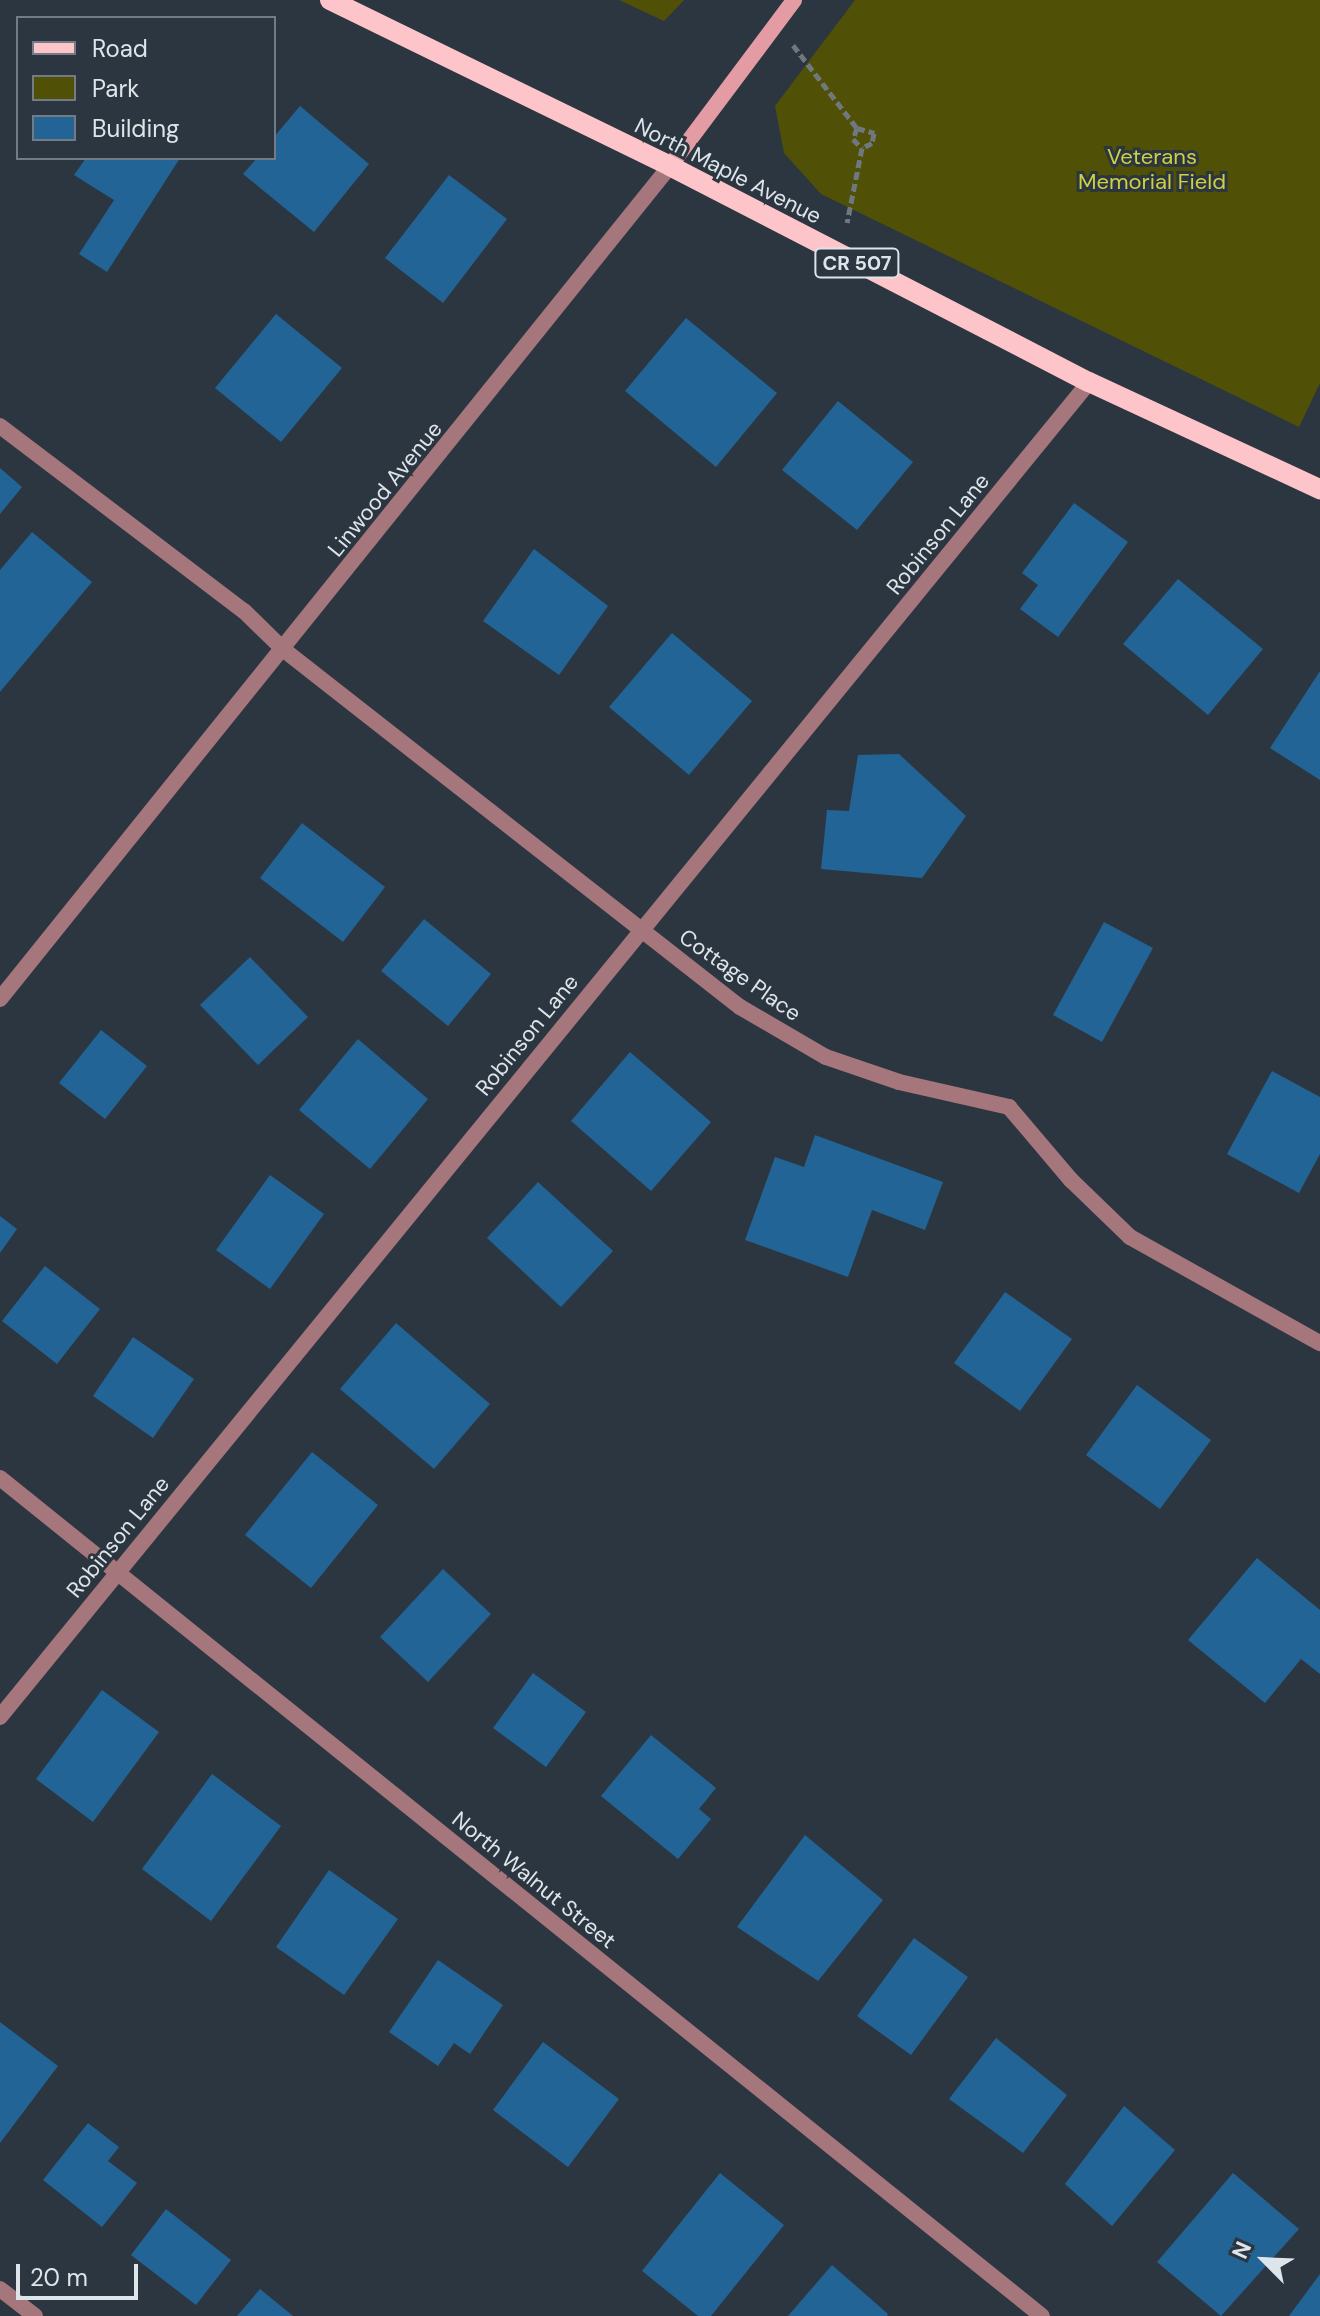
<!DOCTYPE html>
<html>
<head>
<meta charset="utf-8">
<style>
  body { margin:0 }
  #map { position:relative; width:1320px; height:2316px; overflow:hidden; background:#2c3640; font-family:"DM Sans",sans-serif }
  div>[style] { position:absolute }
  .green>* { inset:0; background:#505106 }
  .building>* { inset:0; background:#226495 }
  .path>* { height:5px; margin-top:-2.5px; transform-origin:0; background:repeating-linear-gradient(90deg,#6f7880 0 8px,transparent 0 12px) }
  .service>* { height:16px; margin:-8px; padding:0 8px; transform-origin:8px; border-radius:8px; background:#a5777c }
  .minor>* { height:16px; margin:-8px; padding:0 8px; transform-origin:8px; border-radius:8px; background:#a5777c }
  .secondary>* { height:16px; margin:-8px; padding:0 8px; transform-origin:8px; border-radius:8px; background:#e49ca4 }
  .primary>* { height:20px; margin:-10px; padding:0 10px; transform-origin:10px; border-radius:10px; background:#fdc5ca }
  span { translate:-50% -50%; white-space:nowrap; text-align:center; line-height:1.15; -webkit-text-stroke:6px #2c3640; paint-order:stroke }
  .shield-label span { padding:2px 6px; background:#2c3640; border:2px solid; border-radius:6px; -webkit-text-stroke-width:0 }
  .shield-label { font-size:20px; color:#dee5ea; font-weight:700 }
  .park-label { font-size:22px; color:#ced044 }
  .street-label { font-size:22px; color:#dee5ea }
  .legend { position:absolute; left:16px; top:16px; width:260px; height:144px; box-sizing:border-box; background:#2c3640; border:2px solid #737c84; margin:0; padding:10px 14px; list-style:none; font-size:24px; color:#dee5ea }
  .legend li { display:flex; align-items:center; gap:16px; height:40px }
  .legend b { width:40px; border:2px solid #737c84 }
  .north { position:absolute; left:1224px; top:2220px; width:80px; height:80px; -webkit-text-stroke:6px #2c3640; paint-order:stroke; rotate:294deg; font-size:22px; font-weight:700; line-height:32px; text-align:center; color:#dee5ea }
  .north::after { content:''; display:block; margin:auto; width:28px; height:36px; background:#dee5ea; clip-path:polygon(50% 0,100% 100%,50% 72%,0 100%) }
  .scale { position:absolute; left:16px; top:2264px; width:122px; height:36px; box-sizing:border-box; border:4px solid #dee5ea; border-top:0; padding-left:10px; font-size:24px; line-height:28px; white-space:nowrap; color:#dee5ea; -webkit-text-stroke:6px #2c3640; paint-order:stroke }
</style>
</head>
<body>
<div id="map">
  <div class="green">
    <i style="clip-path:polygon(619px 0,684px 0,664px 21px)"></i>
    <i style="clip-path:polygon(855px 0,1320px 0,1320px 383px,1299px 427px,821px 194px,784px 153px,775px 106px)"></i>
  </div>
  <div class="building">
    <i style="clip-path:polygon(300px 106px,369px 164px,314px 232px,243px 174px,257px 158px,274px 158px,274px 137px)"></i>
    <i style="clip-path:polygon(86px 158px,180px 158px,107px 272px,79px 254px,114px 200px,74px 175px)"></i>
    <i style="clip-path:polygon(449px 175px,507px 219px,443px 303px,385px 258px)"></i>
    <i style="clip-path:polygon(276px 314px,342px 368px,281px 442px,215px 388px)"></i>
    <i style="clip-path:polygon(686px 318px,777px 393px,716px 467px,625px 391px)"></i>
    <i style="clip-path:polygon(838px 401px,913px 462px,857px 530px,782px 470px)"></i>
    <i style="clip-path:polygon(0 468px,22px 487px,0 514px)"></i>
    <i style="clip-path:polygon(1074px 503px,1128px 542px,1058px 637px,1020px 609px,1038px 585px,1022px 573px)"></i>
    <i style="clip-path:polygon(32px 532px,92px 582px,0 692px,0 570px)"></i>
    <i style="clip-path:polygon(534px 549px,608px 606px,559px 675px,483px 621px)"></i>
    <i style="clip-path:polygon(1178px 579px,1263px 649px,1208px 715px,1123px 644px)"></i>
    <i style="clip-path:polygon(672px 633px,752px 701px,689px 775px,609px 707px)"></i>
    <i style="clip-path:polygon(1320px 671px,1320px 780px,1270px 748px)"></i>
    <i style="clip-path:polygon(899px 754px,966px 816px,922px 878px,821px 869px,827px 810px,849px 811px,858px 755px)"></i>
    <i style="clip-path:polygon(302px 823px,385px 887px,343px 942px,260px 878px)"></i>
    <i style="clip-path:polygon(424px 919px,491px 974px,448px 1026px,381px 971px)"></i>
    <i style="clip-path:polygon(1104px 922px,1153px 948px,1102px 1042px,1053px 1015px)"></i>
    <i style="clip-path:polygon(250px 957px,308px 1017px,258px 1065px,200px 1005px)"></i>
    <i style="clip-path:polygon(101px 1030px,147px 1066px,105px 1119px,59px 1083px)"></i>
    <i style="clip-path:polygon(358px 1039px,428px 1099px,370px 1169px,299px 1110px)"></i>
    <i style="clip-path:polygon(630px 1052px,711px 1122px,651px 1191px,571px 1121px)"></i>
    <i style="clip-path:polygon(1272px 1071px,1320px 1097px,1320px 1154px,1299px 1193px,1227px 1154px)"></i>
    <i style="clip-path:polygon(815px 1135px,943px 1182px,925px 1230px,872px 1210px,848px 1277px,745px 1240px,775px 1157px,804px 1167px)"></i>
    <i style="clip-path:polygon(270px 1175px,324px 1214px,270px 1289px,216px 1250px)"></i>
    <i style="clip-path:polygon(538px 1182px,613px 1251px,561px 1307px,487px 1238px)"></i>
    <i style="clip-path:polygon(0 1216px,17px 1229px,0 1253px)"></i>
    <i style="clip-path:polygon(45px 1266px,100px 1309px,57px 1364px,2px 1321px)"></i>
    <i style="clip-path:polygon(1005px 1292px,1072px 1339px,1020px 1411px,954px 1363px)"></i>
    <i style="clip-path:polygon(396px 1323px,490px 1404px,434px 1469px,340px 1389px)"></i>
    <i style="clip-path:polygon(133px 1337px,194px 1379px,153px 1438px,93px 1396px)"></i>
    <i style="clip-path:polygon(1137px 1385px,1211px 1440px,1160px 1509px,1086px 1455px)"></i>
    <i style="clip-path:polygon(312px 1452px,378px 1505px,311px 1588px,245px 1535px)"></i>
    <i style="clip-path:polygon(1257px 1558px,1320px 1610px,1320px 1674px,1301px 1659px,1265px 1703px,1188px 1640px)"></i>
    <i style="clip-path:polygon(443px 1569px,491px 1614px,428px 1682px,380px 1637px)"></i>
    <i style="clip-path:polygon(533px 1673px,586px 1712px,546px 1767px,493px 1728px)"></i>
    <i style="clip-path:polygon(102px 1690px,159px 1732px,93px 1822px,36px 1779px)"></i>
    <i style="clip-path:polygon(651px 1735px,716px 1788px,699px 1809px,711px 1819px,678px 1859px,601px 1796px)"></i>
    <i style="clip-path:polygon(212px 1774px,281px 1826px,211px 1921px,142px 1869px)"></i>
    <i style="clip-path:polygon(805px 1835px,883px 1900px,818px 1981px,737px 1927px)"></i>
    <i style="clip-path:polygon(329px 1870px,398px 1919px,344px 1995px,276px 1947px)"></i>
    <i style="clip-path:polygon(914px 1938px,968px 1977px,911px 2055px,857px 2016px)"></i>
    <i style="clip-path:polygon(438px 1960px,503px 2005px,470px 2054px,454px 2043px,438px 2066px,389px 2032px)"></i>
    <i style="clip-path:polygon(0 2022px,58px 2066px,0 2143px)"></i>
    <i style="clip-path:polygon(996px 2038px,1067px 2095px,1023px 2153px,949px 2099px)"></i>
    <i style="clip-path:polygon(543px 2042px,619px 2099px,568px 2167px,493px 2110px)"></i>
    <i style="clip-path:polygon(1124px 2106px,1175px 2150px,1112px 2226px,1065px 2184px)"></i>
    <i style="clip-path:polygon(88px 2123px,119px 2147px,108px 2161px,137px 2183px,102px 2227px,43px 2180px)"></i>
    <i style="clip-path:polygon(720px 2173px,784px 2225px,711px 2316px,698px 2316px,642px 2271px)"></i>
    <i style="clip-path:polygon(1233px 2173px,1299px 2229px,1221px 2316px,1157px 2262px)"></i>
    <i style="clip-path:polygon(166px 2209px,231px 2260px,196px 2305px,131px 2255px)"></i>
    <i style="clip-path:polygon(832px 2265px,888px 2314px,887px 2316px,788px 2316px)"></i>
    <i style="clip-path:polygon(1320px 2274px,1320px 2316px,1289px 2316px)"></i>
    <i style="clip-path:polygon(260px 2289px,293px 2316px,237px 2316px)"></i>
  </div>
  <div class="path">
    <i style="left:793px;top:45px;width:105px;rotate:52.4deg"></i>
    <i style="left:857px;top:128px;width:12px;rotate:110deg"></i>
    <i style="left:853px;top:139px;width:13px;rotate:45deg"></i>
    <i style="left:862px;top:148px;width:76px;rotate:101.3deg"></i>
    <i style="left:857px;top:128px;width:18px;rotate:16deg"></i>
    <i style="left:874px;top:133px;width:10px;rotate:101deg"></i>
    <i style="left:872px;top:143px;width:11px;rotate:153deg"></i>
  </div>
  <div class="service">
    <i style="left:0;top:426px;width:306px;rotate:37.2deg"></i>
    <i style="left:244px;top:611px;width:56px;rotate:44.3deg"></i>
  </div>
  <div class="minor">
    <i style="left:284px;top:650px;width:579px;rotate:38.06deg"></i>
    <i style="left:740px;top:1007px;width:99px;rotate:30.2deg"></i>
    <i style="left:826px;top:1057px;width:77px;rotate:18.9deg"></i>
    <i style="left:899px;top:1082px;width:113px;rotate:12.8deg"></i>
    <i style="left:1009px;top:1107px;width:96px;rotate:49.7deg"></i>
    <i style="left:1071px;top:1180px;width:82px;rotate:44deg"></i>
    <i style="left:1130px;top:1237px;width:218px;rotate:29.2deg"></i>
    <i style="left:0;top:999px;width:1069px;rotate:-51.19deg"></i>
    <i style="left:0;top:1478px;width:1337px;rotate:38.81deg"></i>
    <i style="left:0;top:1717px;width:1723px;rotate:-50.79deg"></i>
    <i style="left:0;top:2289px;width:44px;rotate:37.6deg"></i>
  </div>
  <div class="secondary">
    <i style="left:670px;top:166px;width:207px;rotate:-53.2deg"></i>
  </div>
  <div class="primary">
    <i style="left:330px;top:0;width:378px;rotate:26deg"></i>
    <i style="left:670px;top:166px;width:471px;rotate:27.3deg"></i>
    <i style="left:1089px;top:382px;width:255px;rotate:24.9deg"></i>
  </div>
  <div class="shield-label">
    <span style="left:857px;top:263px">CR 507</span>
  </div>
  <div class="park-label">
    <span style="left:1152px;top:169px">Veterans<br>Memorial Field</span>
  </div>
  <div class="street-label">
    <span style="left:728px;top:171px;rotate:27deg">North Maple Avenue</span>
    <span style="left:385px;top:489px;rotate:-51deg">Linwood Avenue</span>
    <span style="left:938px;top:534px;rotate:-51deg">Robinson Lane</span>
    <span style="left:740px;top:975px;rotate:35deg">Cottage Place</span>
    <span style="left:527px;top:1035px;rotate:-51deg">Robinson Lane</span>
    <span style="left:118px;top:1537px;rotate:-51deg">Robinson Lane</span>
    <span style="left:534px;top:1880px;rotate:39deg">North Walnut Street</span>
  </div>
  <ul class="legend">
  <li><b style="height:10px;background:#fdc5ca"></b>Road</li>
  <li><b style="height:22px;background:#505106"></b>Park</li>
  <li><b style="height:22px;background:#226495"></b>Building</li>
  </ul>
  <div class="north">N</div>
  <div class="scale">20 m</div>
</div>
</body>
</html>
